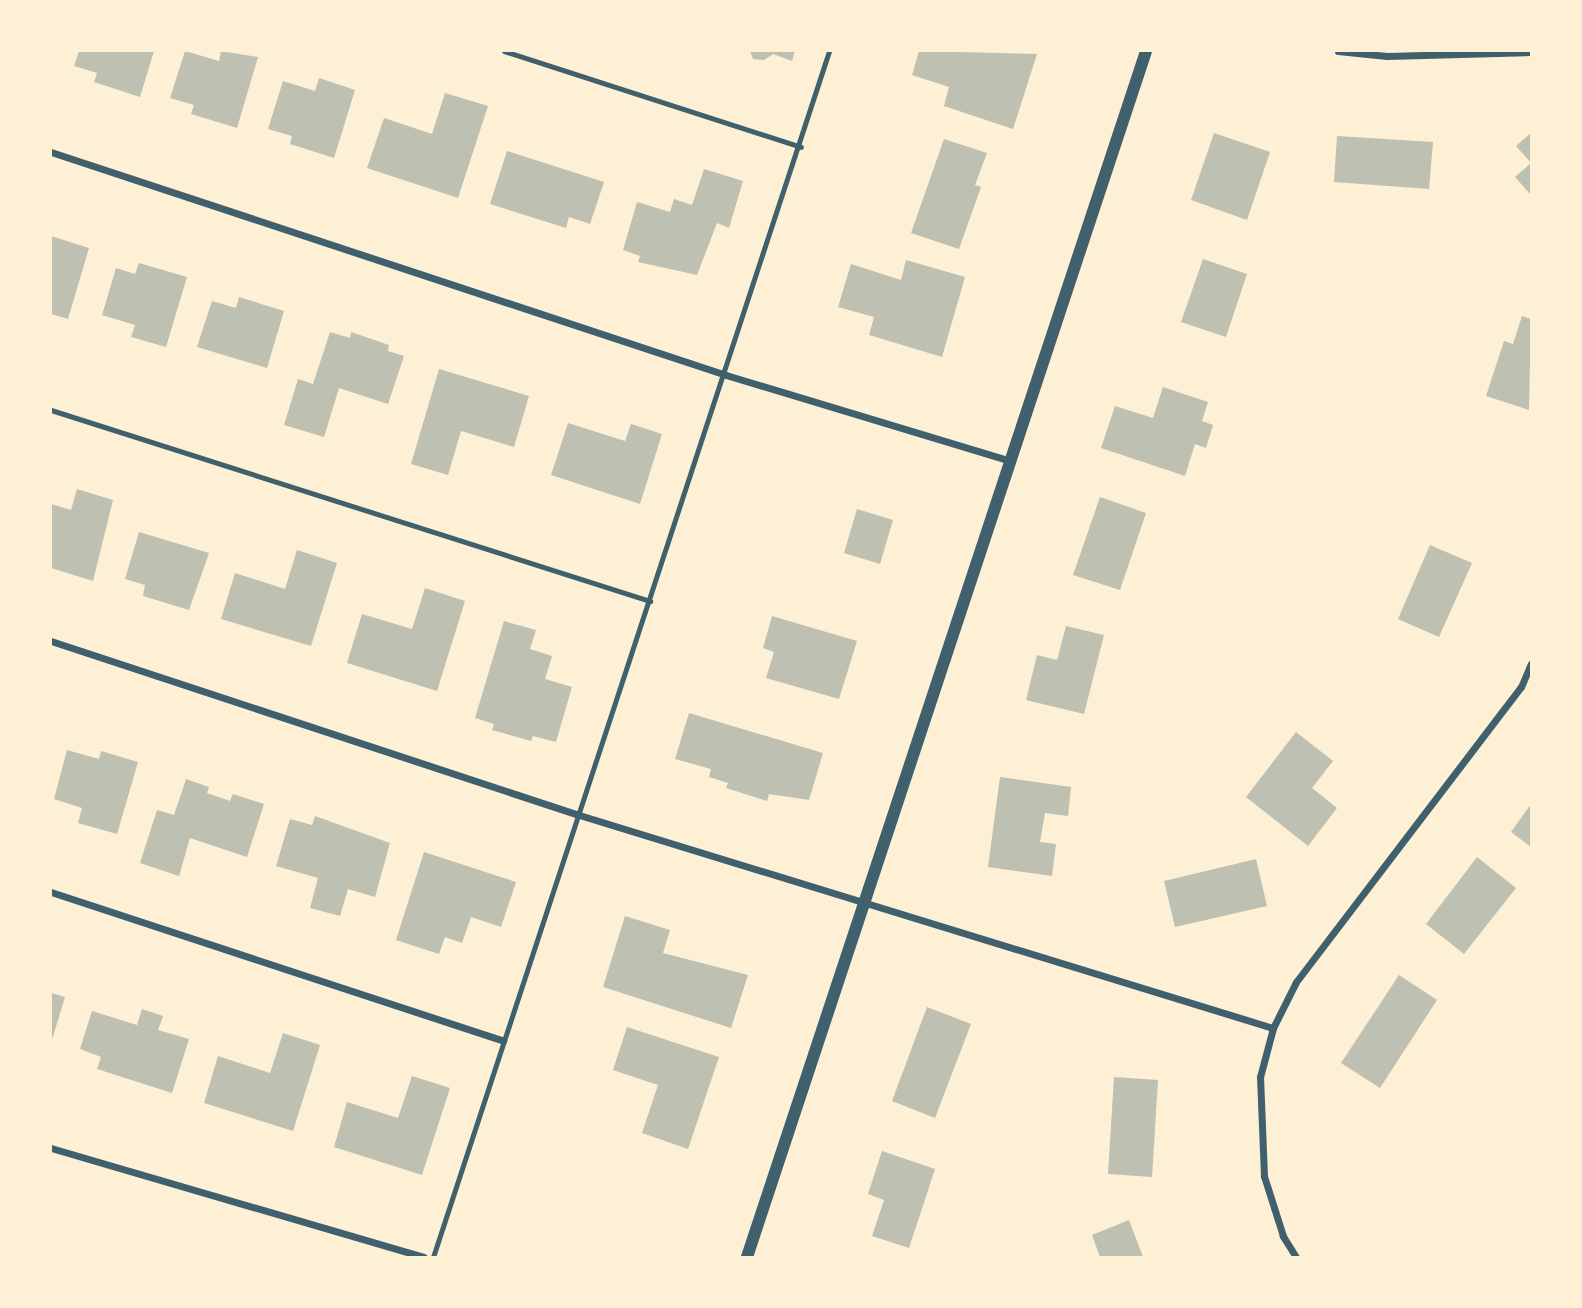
<!DOCTYPE html>
<html>
<head>
<meta charset="utf-8">
<style>
  body { margin:0 }
  #map { position:relative; width:1582px; height:1308px; overflow:hidden; background:#fdf0d5; font-family:"DejaVu Sans",sans-serif }
  div>[style] { position:absolute }
  .building>* { inset:0; background:#bec0b2 }
  .service>* { height:5px; margin:-2.5px; padding:0 2.5px; transform-origin:2.5px; border-radius:2.5px; background:#3f606c }
  .minor>* { height:7px; margin:-3.5px; padding:0 3.5px; transform-origin:3.5px; border-radius:3.5px; background:#3f606c }
  .tertiary>* { height:12px; margin:-6px; padding:0 6px; transform-origin:6px; border-radius:6px; background:#3f606c }
  span { translate:-50% -50%; white-space:nowrap; text-align:center; line-height:1.15; -webkit-text-stroke:7px #fdf0d5; paint-order:stroke }
  .frame { position:absolute; inset:0; border:52px solid #fdf0d5; pointer-events:none }
</style>
</head>
<body>
<div id="map">
  <div class="building">
    <i style="clip-path:polygon(79px 51px,154px 51px,140px 97px,94px 82px,97px 73px,74px 66px)"></i>
    <i style="clip-path:polygon(185px 51px,219px 61px,221px 51px,258px 57px,237px 128px,191px 114px,194px 105px,170px 98px)"></i>
    <i style="clip-path:polygon(750px 51px,795px 51px,792px 61px,773px 54px,764px 60px,753px 59px)"></i>
    <i style="clip-path:polygon(919px 51px,1037px 54px,1013px 129px,944px 106px,949px 87px,912px 75px)"></i>
    <i style="clip-path:polygon(319px 78px,355px 90px,334px 158px,290px 144px,292px 136px,268px 129px,283px 81px,315px 91px)"></i>
    <i style="clip-path:polygon(445px 93px,488px 106px,458px 198px,367px 168px,384px 118px,432px 134px)"></i>
    <i style="clip-path:polygon(1214px 133px,1270px 152px,1247px 220px,1191px 200px)"></i>
    <i style="clip-path:polygon(1531px 133px,1531px 195px,1515px 177px,1531px 163px,1516px 146px)"></i>
    <i style="clip-path:polygon(1337px 136px,1433px 142px,1429px 189px,1334px 182px)"></i>
    <i style="clip-path:polygon(944px 139px,987px 153px,975px 185px,981px 187px,959px 249px,911px 233px)"></i>
    <i style="clip-path:polygon(507px 151px,604px 182px,590px 224px,569px 217px,566px 228px,490px 204px)"></i>
    <i style="clip-path:polygon(704px 169px,743px 181px,729px 228px,717px 223px,697px 275px,638px 262px,640px 256px,623px 250px,637px 202px,670px 212px,674px 199px,692px 205px)"></i>
    <i style="clip-path:polygon(51px 236px,89px 248px,68px 319px,51px 314px)"></i>
    <i style="clip-path:polygon(1203px 259px,1247px 274px,1226px 337px,1181px 322px)"></i>
    <i style="clip-path:polygon(906px 260px,965px 277px,942px 357px,869px 335px,874px 317px,838px 307px,851px 264px,901px 280px)"></i>
    <i style="clip-path:polygon(139px 263px,187px 277px,166px 347px,131px 337px,135px 325px,102px 315px,116px 268px,135px 274px)"></i>
    <i style="clip-path:polygon(239px 297px,284px 311px,267px 368px,197px 347px,212px 301px,236px 308px)"></i>
    <i style="clip-path:polygon(1522px 316px,1531px 319px,1529px 410px,1486px 396px,1504px 341px,1513px 344px)"></i>
    <i style="clip-path:polygon(330px 332px,350px 338px,351px 332px,389px 345px,388px 351px,404px 356px,388px 404px,339px 388px,324px 437px,284px 425px,298px 379px,313px 384px)"></i>
    <i style="clip-path:polygon(439px 369px,529px 396px,514px 447px,461px 431px,448px 475px,411px 464px)"></i>
    <i style="clip-path:polygon(1163px 387px,1208px 402px,1202px 421px,1213px 425px,1206px 448px,1195px 444px,1185px 476px,1101px 448px,1115px 406px,1153px 418px)"></i>
    <i style="clip-path:polygon(568px 423px,625px 441px,631px 424px,662px 434px,640px 504px,551px 475px)"></i>
    <i style="clip-path:polygon(77px 489px,113px 500px,93px 581px,51px 568px,51px 504px,71px 510px)"></i>
    <i style="clip-path:polygon(1100px 497px,1146px 513px,1120px 590px,1073px 575px)"></i>
    <i style="clip-path:polygon(857px 509px,893px 520px,880px 564px,844px 553px)"></i>
    <i style="clip-path:polygon(139px 532px,209px 553px,189px 610px,143px 596px,145px 585px,125px 579px)"></i>
    <i style="clip-path:polygon(1430px 545px,1472px 563px,1439px 637px,1398px 619px)"></i>
    <i style="clip-path:polygon(297px 550px,337px 563px,311px 646px,221px 619px,235px 573px,285px 589px)"></i>
    <i style="clip-path:polygon(425px 588px,465px 601px,437px 691px,347px 663px,362px 614px,412px 629px)"></i>
    <i style="clip-path:polygon(772px 616px,857px 641px,839px 699px,766px 678px,774px 652px,763px 648px)"></i>
    <i style="clip-path:polygon(504px 621px,536px 630px,530px 649px,552px 656px,545px 679px,572px 687px,556px 742px,533px 736px,531px 741px,492px 730px,494px 724px,475px 718px)"></i>
    <i style="clip-path:polygon(1066px 626px,1104px 635px,1084px 714px,1026px 700px,1037px 655px,1057px 660px)"></i>
    <i style="clip-path:polygon(689px 713px,823px 753px,809px 800px,769px 794px,767px 801px,726px 788px,728px 783px,709px 777px,711px 769px,675px 759px)"></i>
    <i style="clip-path:polygon(1296px 732px,1333px 761px,1312px 788px,1337px 808px,1308px 846px,1246px 797px)"></i>
    <i style="clip-path:polygon(67px 750px,99px 759px,101px 751px,138px 762px,117px 834px,78px 823px,82px 808px,54px 799px)"></i>
    <i style="clip-path:polygon(1000px 777px,1071px 787px,1068px 816px,1045px 813px,1040px 842px,1056px 844px,1052px 876px,988px 867px)"></i>
    <i style="clip-path:polygon(186px 779px,209px 787px,207px 793px,230px 801px,233px 794px,264px 804px,247px 857px,190px 838px,179px 876px,140px 863px,157px 810px,174px 815px)"></i>
    <i style="clip-path:polygon(1531px 804px,1531px 847px,1511px 832px)"></i>
    <i style="clip-path:polygon(315px 816px,390px 843px,375px 897px,348px 889px,340px 916px,310px 908px,318px 878px,276px 866px,290px 819px,312px 825px)"></i>
    <i style="clip-path:polygon(424px 852px,516px 882px,501px 927px,471px 917px,462px 943px,445px 937px,439px 954px,396px 940px)"></i>
    <i style="clip-path:polygon(1477px 857px,1516px 888px,1464px 954px,1426px 924px)"></i>
    <i style="clip-path:polygon(1256px 859px,1267px 906px,1175px 927px,1164px 881px)"></i>
    <i style="clip-path:polygon(625px 916px,670px 930px,663px 953px,748px 975px,731px 1028px,603px 987px)"></i>
    <i style="clip-path:polygon(1399px 975px,1437px 1000px,1380px 1088px,1341px 1063px)"></i>
    <i style="clip-path:polygon(51px 993px,65px 997px,51px 1043px)"></i>
    <i style="clip-path:polygon(927px 1007px,971px 1024px,935px 1118px,892px 1101px)"></i>
    <i style="clip-path:polygon(142px 1009px,163px 1016px,158px 1030px,189px 1039px,172px 1093px,97px 1069px,101px 1057px,80px 1049px,92px 1011px,137px 1025px)"></i>
    <i style="clip-path:polygon(627px 1027px,719px 1057px,688px 1149px,642px 1133px,658px 1085px,613px 1070px)"></i>
    <i style="clip-path:polygon(283px 1033px,320px 1045px,293px 1131px,204px 1103px,218px 1056px,270px 1073px)"></i>
    <i style="clip-path:polygon(412px 1076px,450px 1088px,422px 1175px,334px 1147px,347px 1102px,398px 1118px)"></i>
    <i style="clip-path:polygon(1114px 1077px,1158px 1080px,1152px 1177px,1108px 1174px)"></i>
    <i style="clip-path:polygon(882px 1151px,935px 1169px,909px 1248px,872px 1236px,884px 1200px,868px 1194px)"></i>
    <i style="clip-path:polygon(1129px 1220px,1143px 1257px,1100px 1257px,1092px 1235px)"></i>
  </div>
  <div class="service">
    <i style="left:504px;top:51px;width:312px;rotate:17.9deg"></i>
    <i style="left:51px;top:410px;width:629px;rotate:17.69deg"></i>
    <i style="left:433px;top:1257px;width:1269px;rotate:-71.82deg"></i>
  </div>
  <div class="minor">
    <i style="left:1338px;top:51px;width:49px;rotate:5.8deg"></i>
    <i style="left:1387px;top:56px;width:144px;rotate:-1.6deg"></i>
    <i style="left:51px;top:152px;width:711px;rotate:18.28deg"></i>
    <i style="left:726px;top:375px;width:298px;rotate:16.8deg"></i>
    <i style="left:51px;top:641px;width:553px;rotate:18.24deg"></i>
    <i style="left:576px;top:814px;width:729px;rotate:17.07deg"></i>
    <i style="left:51px;top:892px;width:476px;rotate:18.2deg"></i>
    <i style="left:51px;top:1148px;width:388px;rotate:16.3deg"></i>
    <i style="left:1296px;top:1257px;width:25px;rotate:-122deg"></i>
    <i style="left:1283px;top:1236px;width:63px;rotate:-107.6deg"></i>
    <i style="left:1264px;top:1176px;width:99px;rotate:-92.3deg"></i>
    <i style="left:1260px;top:1077px;width:51px;rotate:-75.1deg"></i>
    <i style="left:1273px;top:1028px;width:51px;rotate:-63.4deg"></i>
    <i style="left:1296px;top:982px;width:371px;rotate:-52.7deg"></i>
    <i style="left:1521px;top:687px;width:25px;rotate:-67deg"></i>
  </div>
  <div class="tertiary">
    <i style="left:747px;top:1257px;width:1270px;rotate:-71.69deg"></i>
  </div>
  <div class="frame"></div>
</div>
</body>
</html>
